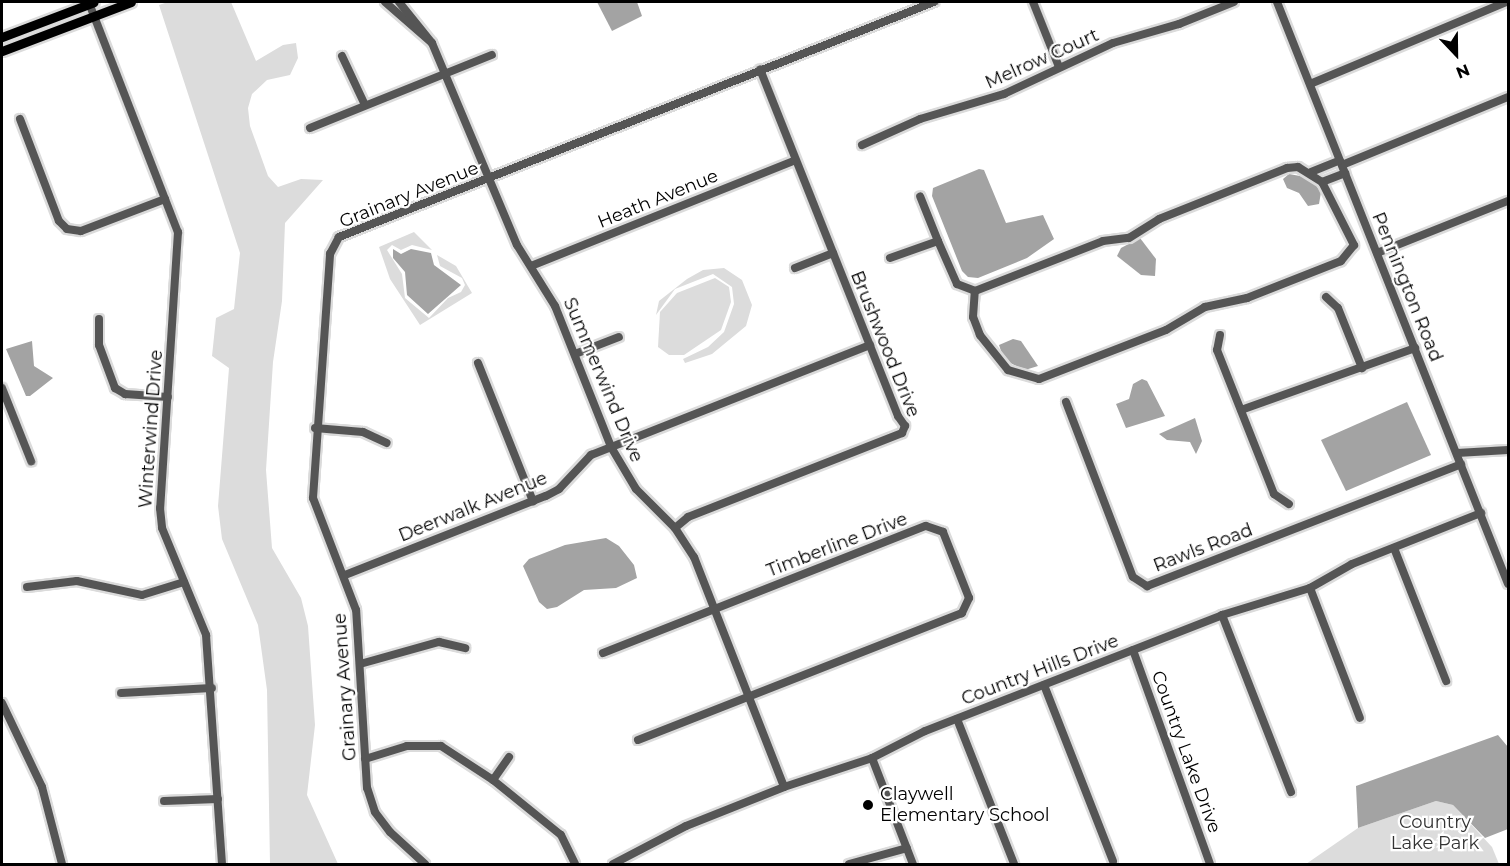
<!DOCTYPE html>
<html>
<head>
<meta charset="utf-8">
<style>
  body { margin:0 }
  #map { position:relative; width:1510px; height:866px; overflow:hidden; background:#fff; font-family:Montserrat,sans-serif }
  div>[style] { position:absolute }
  .green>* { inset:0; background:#dcdcdc }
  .water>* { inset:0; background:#a3a3a3 }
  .roads { filter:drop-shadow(2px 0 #dbdbdb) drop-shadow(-2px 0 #dbdbdb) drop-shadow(0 2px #dbdbdb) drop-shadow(0 -2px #dbdbdb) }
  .minor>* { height:8px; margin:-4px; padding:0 4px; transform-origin:4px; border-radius:4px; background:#555 }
  .major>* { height:9px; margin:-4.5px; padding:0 4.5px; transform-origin:4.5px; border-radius:4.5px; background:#000 }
  .dots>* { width:16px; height:16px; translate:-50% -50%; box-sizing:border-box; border:3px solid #fff; border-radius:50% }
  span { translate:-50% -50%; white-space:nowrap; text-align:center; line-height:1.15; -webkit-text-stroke:4.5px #fff; paint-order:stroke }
  .street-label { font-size:18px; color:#000 }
  .poi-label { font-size:18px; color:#000 }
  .left { translate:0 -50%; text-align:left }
  .park-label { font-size:18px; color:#333 }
  .frame { position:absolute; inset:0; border:3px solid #000; pointer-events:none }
  .north { position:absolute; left:1426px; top:24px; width:60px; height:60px; -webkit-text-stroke:4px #fff; paint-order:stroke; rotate:158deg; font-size:16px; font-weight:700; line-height:24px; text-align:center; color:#000 }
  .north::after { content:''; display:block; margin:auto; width:21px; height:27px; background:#000; clip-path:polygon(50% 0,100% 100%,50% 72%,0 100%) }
</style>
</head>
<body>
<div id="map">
  <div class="green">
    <i style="clip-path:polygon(168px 2px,231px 2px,256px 61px,283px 45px,296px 43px,298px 58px,290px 75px,267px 80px,252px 94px,248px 108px,250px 126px,268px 176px,278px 187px,301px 179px,323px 180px,285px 223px,282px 301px,273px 362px,266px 470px,272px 548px,301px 598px,308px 626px,315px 725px,307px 795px,338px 864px,270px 864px,267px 690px,258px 625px,222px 539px,218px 506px,229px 368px,212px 356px,216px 318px,234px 309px,240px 253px,159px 5px)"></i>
    <i style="clip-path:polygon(414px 232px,432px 250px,412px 245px,401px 250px,392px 245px,387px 250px,402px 274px,405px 298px,429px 318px,448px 298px,461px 292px,465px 285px,462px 278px,440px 266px,437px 255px,456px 266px,472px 293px,420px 325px,390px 279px,379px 247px)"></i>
    <i style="clip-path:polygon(724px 268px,742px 280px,752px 305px,746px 326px,712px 354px,685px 363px,683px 359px,708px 347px,724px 332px,734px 304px,732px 287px,713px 274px,675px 289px,656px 315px,659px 301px,687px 279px,703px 270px)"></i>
    <i style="clip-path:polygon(715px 278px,729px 287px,731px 302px,721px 330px,684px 355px,669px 355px,658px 347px,660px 312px,677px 293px)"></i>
    <i style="clip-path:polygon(1436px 801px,1453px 805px,1492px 847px,1499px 864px,1306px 864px,1358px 828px)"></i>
  </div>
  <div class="water">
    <i style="clip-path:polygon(597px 2px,637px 2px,642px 16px,612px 31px)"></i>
    <i style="clip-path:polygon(979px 169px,984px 170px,1006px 223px,1043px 215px,1054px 239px,1027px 258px,978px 278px,968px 277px,962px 271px,932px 196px,933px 188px)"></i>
    <i style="clip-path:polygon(1289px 174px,1311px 178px,1321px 192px,1319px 204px,1308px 206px,1299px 193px,1287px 188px,1283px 179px)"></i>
    <i style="clip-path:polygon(1140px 238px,1156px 259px,1155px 276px,1141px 275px,1117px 256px,1121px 248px)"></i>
    <i style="clip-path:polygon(393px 249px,401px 254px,411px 249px,431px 253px,434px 265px,461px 285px,428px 314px,407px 295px,405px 272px,393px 258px)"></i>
    <i style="clip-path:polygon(1013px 339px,1021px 341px,1038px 366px,1025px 370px,1004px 360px,999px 345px)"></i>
    <i style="clip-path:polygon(32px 341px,34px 366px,53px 378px,30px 396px,26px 396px,6px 349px)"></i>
    <i style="clip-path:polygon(1142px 379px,1147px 381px,1165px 416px,1126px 428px,1116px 404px,1129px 399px,1133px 384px)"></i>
    <i style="clip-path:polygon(1407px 402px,1431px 455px,1346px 491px,1321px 440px)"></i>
    <i style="clip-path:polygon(1195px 418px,1202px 441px,1196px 454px,1190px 442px,1167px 440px,1159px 434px)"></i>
    <i style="clip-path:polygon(606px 538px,619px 546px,634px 565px,637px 578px,616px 588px,584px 590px,557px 607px,547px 609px,539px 602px,523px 566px,529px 559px,565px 545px)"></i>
    <i style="clip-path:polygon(1498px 735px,1508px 747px,1508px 829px,1485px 838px,1453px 805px,1436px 801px,1358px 828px,1356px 786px)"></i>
  </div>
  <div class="roads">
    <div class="minor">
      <i style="left:385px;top:2px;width:62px;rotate:41.1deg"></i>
      <i style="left:432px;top:43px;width:53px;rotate:-128.8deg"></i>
      <i style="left:1033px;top:2px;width:70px;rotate:68.2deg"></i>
      <i style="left:1277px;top:2px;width:626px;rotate:68.35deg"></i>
      <i style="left:89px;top:3px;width:246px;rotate:68.8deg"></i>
      <i style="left:178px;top:232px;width:277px;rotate:93.7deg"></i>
      <i style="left:160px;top:508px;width:20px;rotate:84deg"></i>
      <i style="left:162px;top:528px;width:116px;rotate:67.6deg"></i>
      <i style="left:206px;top:635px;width:230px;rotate:86deg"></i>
      <i style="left:432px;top:43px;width:219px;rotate:67.2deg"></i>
      <i style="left:517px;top:245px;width:72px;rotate:58.1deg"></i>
      <i style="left:555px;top:306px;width:152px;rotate:68.3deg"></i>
      <i style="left:611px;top:447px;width:49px;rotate:59.2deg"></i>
      <i style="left:636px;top:489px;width:55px;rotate:45deg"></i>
      <i style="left:675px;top:528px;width:35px;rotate:57deg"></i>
      <i style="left:694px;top:557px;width:247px;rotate:68.6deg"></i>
      <i style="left:342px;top:56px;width:54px;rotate:64.9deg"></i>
      <i style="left:1310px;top:84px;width:212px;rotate:-22.7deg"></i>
      <i style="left:20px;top:119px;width:109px;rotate:69.1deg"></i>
      <i style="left:59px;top:221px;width:11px;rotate:45deg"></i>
      <i style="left:67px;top:229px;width:14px;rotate:8deg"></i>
      <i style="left:81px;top:231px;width:90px;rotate:-20.9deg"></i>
      <i style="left:310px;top:128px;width:196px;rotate:-21.9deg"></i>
      <i style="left:862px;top:145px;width:64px;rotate:-24.1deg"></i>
      <i style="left:920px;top:119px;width:88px;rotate:-16.6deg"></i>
      <i style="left:1004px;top:94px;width:120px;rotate:-25.1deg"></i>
      <i style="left:1113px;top:43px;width:69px;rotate:-16.1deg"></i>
      <i style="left:1179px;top:24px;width:59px;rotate:-21.8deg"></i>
      <i style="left:1342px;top:165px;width:179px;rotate:-22.3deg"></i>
      <i style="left:1311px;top:172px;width:31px;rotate:-22deg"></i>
      <i style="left:1322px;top:182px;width:25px;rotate:-21deg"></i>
      <i style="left:938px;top:241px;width:47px;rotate:66.2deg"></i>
      <i style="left:957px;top:284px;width:19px;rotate:21deg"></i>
      <i style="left:975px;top:291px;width:137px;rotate:-21.3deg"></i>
      <i style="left:1103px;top:241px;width:26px;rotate:-7deg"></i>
      <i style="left:1129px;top:238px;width:36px;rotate:-32deg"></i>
      <i style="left:1159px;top:219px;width:138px;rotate:-21.7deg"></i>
      <i style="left:1287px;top:168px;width:11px;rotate:-5deg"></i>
      <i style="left:1298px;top:167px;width:28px;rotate:32deg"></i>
      <i style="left:1322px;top:182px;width:71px;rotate:63.1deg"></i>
      <i style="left:1354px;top:245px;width:21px;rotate:129deg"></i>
      <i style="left:1341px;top:261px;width:101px;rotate:158.5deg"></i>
      <i style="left:1247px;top:298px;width:43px;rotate:167.9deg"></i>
      <i style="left:1205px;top:307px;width:45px;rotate:149.5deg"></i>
      <i style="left:1166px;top:330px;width:136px;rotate:158.9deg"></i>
      <i style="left:1039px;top:379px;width:32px;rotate:-164deg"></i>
      <i style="left:1008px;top:370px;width:45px;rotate:-128.7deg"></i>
      <i style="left:980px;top:335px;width:19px;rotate:-111deg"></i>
      <i style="left:973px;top:317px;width:26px;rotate:-86deg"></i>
      <i style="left:1377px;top:253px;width:141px;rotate:-21.7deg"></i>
      <i style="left:890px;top:258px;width:51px;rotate:-19.5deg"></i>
      <i style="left:938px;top:241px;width:48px;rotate:-111.8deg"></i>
      <i style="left:531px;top:266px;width:285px;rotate:-21.8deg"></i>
      <i style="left:795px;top:268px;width:41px;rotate:-21.5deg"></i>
      <i style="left:1326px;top:297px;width:16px;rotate:43deg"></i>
      <i style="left:1338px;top:308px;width:65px;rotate:68.2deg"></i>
      <i style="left:99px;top:319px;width:26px;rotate:90deg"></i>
      <i style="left:99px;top:345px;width:46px;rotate:69.6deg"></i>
      <i style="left:115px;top:388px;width:12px;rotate:31deg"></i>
      <i style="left:125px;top:394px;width:43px;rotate:4deg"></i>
      <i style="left:1220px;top:335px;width:15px;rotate:101deg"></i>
      <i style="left:1217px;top:350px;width:155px;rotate:68.4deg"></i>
      <i style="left:1274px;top:494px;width:18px;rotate:34deg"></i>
      <i style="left:575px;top:354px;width:47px;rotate:-21.1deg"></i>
      <i style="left:478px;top:363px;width:149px;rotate:68.3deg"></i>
      <i style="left:2px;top:388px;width:79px;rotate:68.3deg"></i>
      <i style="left:1066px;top:402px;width:187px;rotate:69.1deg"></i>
      <i style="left:1133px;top:577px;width:17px;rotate:33deg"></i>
      <i style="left:1147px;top:586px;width:337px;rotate:-21.2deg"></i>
      <i style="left:1241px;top:410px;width:185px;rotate:-19.6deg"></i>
      <i style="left:315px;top:428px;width:48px;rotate:4.8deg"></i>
      <i style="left:363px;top:432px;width:26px;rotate:25deg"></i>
      <i style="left:1457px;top:453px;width:51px;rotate:-3.4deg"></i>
      <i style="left:675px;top:528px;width:17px;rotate:-40deg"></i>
      <i style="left:688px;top:517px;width:230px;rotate:-21.4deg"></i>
      <i style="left:902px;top:433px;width:8px;rotate:-67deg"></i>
      <i style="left:905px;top:426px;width:12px;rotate:-125deg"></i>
      <i style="left:898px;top:416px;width:373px;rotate:-111.7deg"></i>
      <i style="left:1394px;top:548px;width:143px;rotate:68.6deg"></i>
      <i style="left:345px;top:575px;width:216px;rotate:-21.5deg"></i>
      <i style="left:546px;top:496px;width:15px;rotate:-28deg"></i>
      <i style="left:559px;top:489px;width:47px;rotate:-46.7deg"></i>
      <i style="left:591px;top:455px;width:300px;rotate:-21.5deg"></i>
      <i style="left:27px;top:587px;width:50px;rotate:-6.8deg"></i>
      <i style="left:77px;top:581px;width:66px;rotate:12.2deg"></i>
      <i style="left:142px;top:595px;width:44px;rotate:-17.2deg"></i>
      <i style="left:1310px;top:588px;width:139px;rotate:69deg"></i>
      <i style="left:1222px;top:615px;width:190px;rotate:68.7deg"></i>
      <i style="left:1133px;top:650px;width:227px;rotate:70.2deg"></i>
      <i style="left:603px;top:653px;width:347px;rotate:-21.5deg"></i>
      <i style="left:926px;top:526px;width:18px;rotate:19deg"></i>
      <i style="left:943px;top:532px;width:71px;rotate:68.5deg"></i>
      <i style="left:969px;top:598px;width:17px;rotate:115deg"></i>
      <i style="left:962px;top:613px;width:348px;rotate:158.6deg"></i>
      <i style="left:360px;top:664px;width:82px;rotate:-15.6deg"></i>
      <i style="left:439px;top:642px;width:27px;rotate:13deg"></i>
      <i style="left:1044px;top:685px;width:189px;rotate:68.6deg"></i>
      <i style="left:121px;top:693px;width:91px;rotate:-3.1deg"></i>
      <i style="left:2px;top:703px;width:93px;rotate:64.5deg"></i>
      <i style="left:42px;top:787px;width:80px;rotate:75.4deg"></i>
      <i style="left:957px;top:719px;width:156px;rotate:68.5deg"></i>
      <i style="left:872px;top:758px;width:114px;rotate:68.9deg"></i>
      <i style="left:365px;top:759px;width:44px;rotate:-17.2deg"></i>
      <i style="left:407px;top:746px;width:34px"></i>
      <i style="left:441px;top:746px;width:62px;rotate:33.2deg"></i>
      <i style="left:493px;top:780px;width:87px;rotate:39deg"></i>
      <i style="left:561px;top:835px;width:32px;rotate:64deg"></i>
      <i style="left:493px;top:780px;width:28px;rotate:-55deg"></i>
      <i style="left:164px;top:801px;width:54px;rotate:-2.1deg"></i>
      <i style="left:425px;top:864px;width:47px;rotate:-137.6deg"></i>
      <i style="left:390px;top:832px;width:25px;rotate:-127deg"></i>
      <i style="left:375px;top:812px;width:25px;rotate:-108deg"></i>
      <i style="left:367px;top:788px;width:178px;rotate:-93.5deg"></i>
      <i style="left:356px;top:610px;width:120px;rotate:-111deg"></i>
      <i style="left:313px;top:498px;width:245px;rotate:-86deg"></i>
      <i style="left:330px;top:254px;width:19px;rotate:-62deg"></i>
      <i style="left:339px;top:237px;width:640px;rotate:-21.55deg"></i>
      <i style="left:613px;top:864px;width:82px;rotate:-27.5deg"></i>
      <i style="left:686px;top:826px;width:105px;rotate:-21.7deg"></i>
      <i style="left:784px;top:787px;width:93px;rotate:-18.2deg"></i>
      <i style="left:872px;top:758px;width:59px;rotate:-27deg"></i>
      <i style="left:925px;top:731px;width:319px;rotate:-21.3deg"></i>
      <i style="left:1222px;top:615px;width:92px;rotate:-17.1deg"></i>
      <i style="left:1310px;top:588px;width:48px;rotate:-29.7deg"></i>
      <i style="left:1352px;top:564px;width:139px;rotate:-21.6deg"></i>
      <i style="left:849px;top:864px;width:60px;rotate:-15.4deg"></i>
    </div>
    <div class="major">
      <i style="left:2px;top:37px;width:98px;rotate:-20.8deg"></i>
      <i style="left:2px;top:51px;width:138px;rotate:-20.8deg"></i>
    </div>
  </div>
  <div class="dots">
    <i style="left:868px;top:805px;background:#000"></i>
  </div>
  <div class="street-label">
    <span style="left:1042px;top:59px;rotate:-24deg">Melrow Court</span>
    <span style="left:409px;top:195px;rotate:-22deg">Grainary Avenue</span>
    <span style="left:658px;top:199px;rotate:-22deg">Heath Avenue</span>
    <span style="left:1407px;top:287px;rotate:68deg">Pennington Road</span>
    <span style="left:885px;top:344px;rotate:68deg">Brushwood Drive</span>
    <span style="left:603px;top:380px;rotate:67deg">Summerwind Drive</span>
    <span style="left:151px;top:429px;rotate:-86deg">Winterwind Drive</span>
    <span style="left:473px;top:507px;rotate:-22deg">Deerwalk Avenue</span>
    <span style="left:837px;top:545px;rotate:-21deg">Timberline Drive</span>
    <span style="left:1203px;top:548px;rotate:-21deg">Rawls Road</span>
    <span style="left:1040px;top:670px;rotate:-21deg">Country Hills Drive</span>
    <span style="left:345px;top:687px;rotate:-94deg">Grainary Avenue</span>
    <span style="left:1186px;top:752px;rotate:70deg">Country Lake Drive</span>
  </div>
  <div class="poi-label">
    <span class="left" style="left:880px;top:805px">Claywell<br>Elementary School</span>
  </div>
  <div class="park-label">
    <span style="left:1435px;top:833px">Country<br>Lake Park</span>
  </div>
  <div class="frame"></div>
  <div class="north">N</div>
</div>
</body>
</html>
